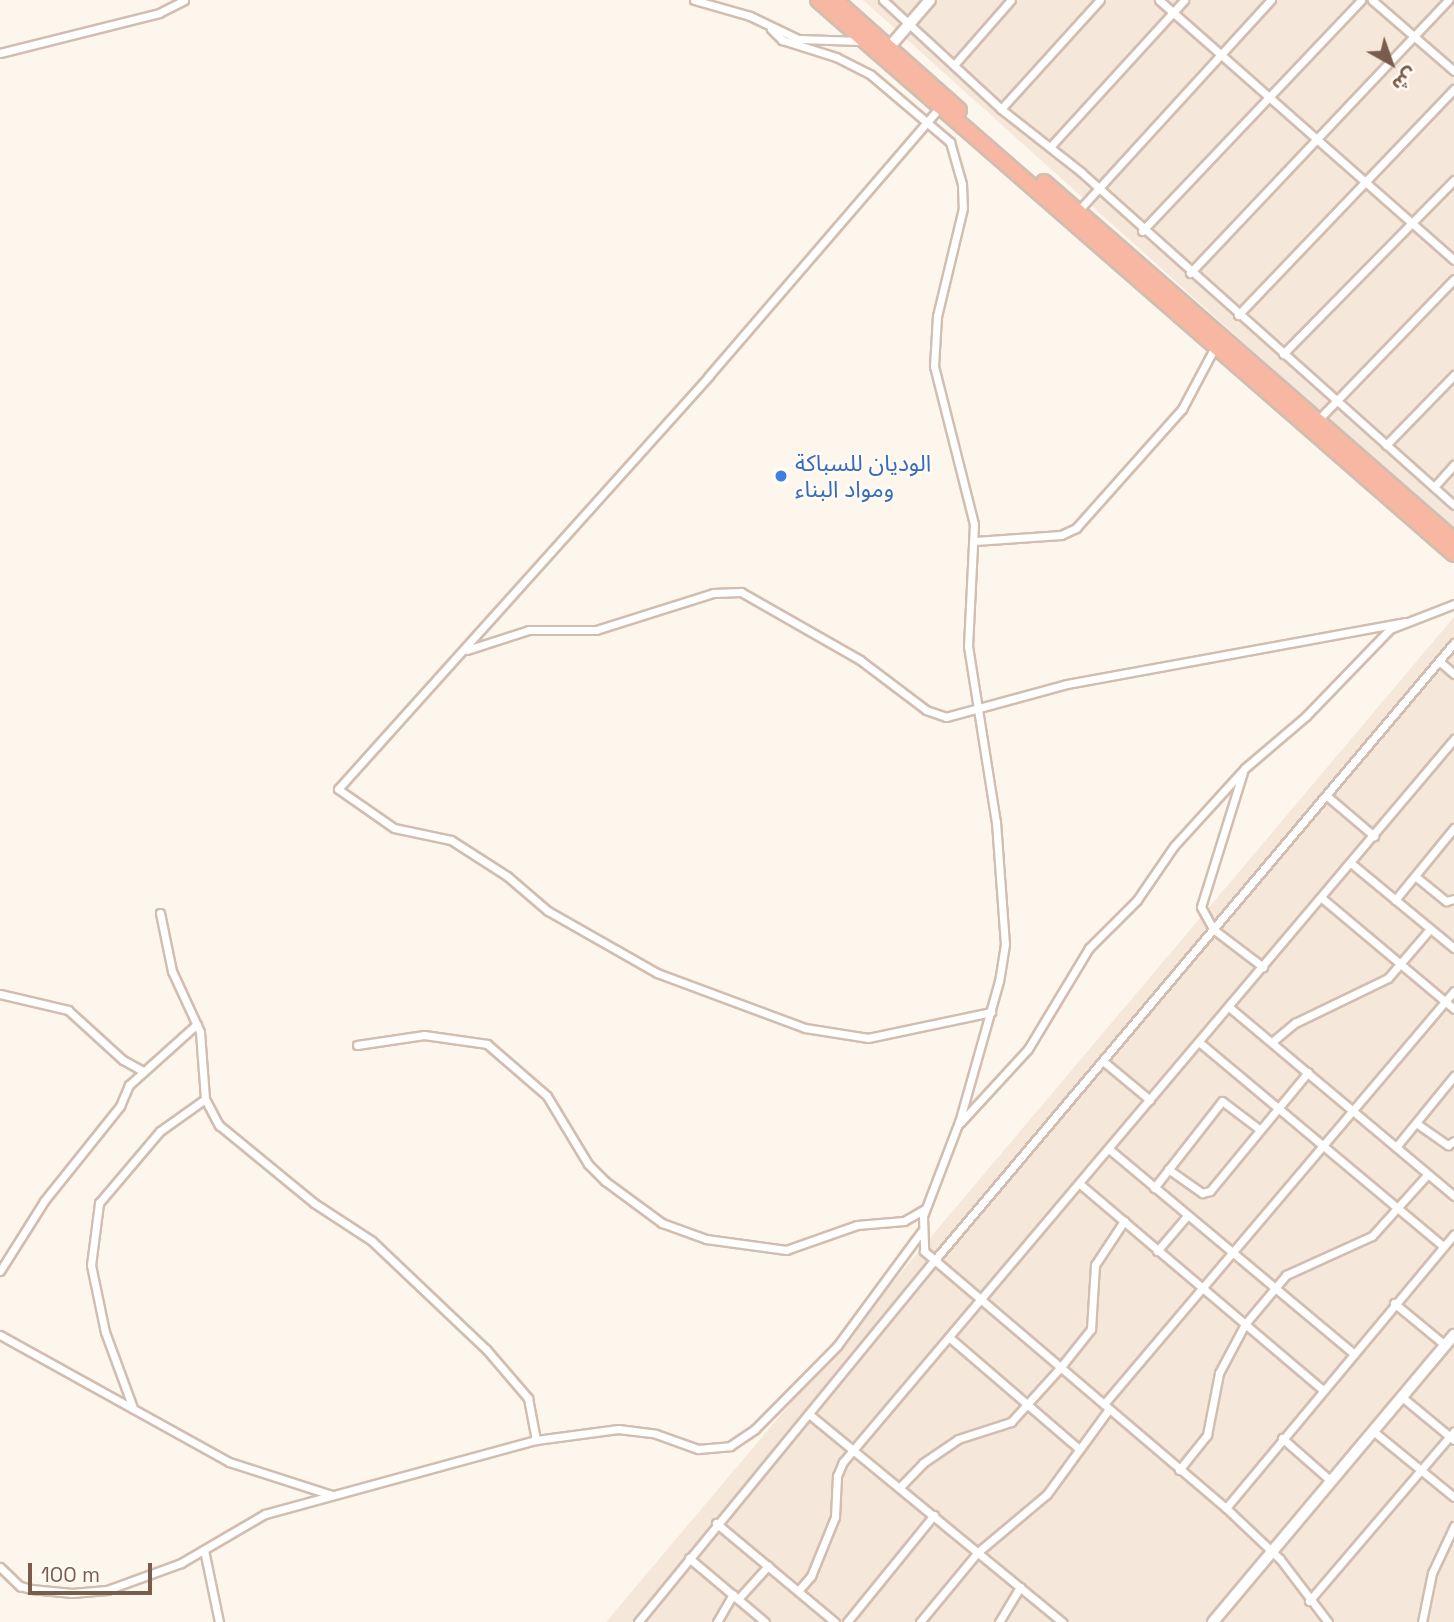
<!DOCTYPE html>
<html>
<head>
<meta charset="utf-8">
<style>
  body { margin:0 }
  #map { position:relative; width:1454px; height:1622px; overflow:hidden; background:#fdf6ec; font-family:"Space Grotesk","Noto Sans Arabic",sans-serif }
  div>[style] { position:absolute }
  .residential>* { inset:0; background:#f5e8da }
  .roads { filter:drop-shadow(2px 0 #d1beb0) drop-shadow(-2px 0 #d1beb0) drop-shadow(0 2px #d1beb0) drop-shadow(0 -2px #d1beb0) }
  .street>* { height:7px; margin:-3.5px; padding:0 3.5px; transform-origin:3.5px; border-radius:3.5px; background:#fff }
  .secondary>* { height:10px; margin:-5px; padding:0 5px; transform-origin:5px; border-radius:5px; background:#fff }
  .highway>* { height:14px; margin:-7px; padding:0 7px; transform-origin:7px; border-radius:7px; background:#f7b7a3 }
  .dots>* { width:19px; height:19px; translate:-50% -50%; box-sizing:border-box; border:4px solid #fffaf3; border-radius:50% }
  span { translate:-50% -50%; white-space:nowrap; text-align:center; line-height:1.15; -webkit-text-stroke:5px #fffaf3; paint-order:stroke }
  .shop-label { font-size:23px; color:#366cbe }
  .left { translate:0 -50%; text-align:left }
  .north { position:absolute; left:1356px; top:28px; width:70px; height:70px; -webkit-text-stroke:5px #fffaf3; paint-order:stroke; rotate:140deg; font-size:19px; font-weight:700; line-height:28px; text-align:center; color:#7a5c4d }
  .north::after { content:''; display:block; margin:auto; width:24px; height:32px; background:#7a5c4d; clip-path:polygon(50% 0,100% 100%,50% 72%,0 100%) }
  .scale { position:absolute; left:28px; top:1563px; width:124px; height:32px; box-sizing:border-box; border:4px solid #7a5c4d; border-top:0; padding-left:9px; font-size:21px; line-height:24px; white-space:nowrap; color:#7a5c4d; -webkit-text-stroke:5px #fffaf3; paint-order:stroke }
</style>
</head>
<body>
<div id="map">
  <div class="residential">
    <i style="clip-path:polygon(863px 0,1454px 0,1454px 532px)"></i>
    <i style="clip-path:polygon(1454px 617px,1454px 1622px,606px 1622px)"></i>
  </div>
  <div class="roads">
    <div class="street">
      <i style="left:694px;top:0;width:58px;rotate:15.9deg"></i>
      <i style="left:750px;top:16px;width:53px;rotate:25.6deg"></i>
      <i style="left:798px;top:39px;width:63px;rotate:1.8deg"></i>
      <i style="left:883px;top:0;width:161px;rotate:42.7deg"></i>
      <i style="left:1001px;top:109px;width:102px;rotate:38.2deg"></i>
      <i style="left:1081px;top:172px;width:500px;rotate:41.76deg"></i>
      <i style="left:1159px;top:0;width:393px;rotate:41.4deg"></i>
      <i style="left:1372px;top:0;width:108px;rotate:40.9deg"></i>
      <i style="left:771px;top:29px;width:16px;rotate:45deg"></i>
      <i style="left:782px;top:40px;width:57px;rotate:17.5deg"></i>
      <i style="left:836px;top:57px;width:39px;rotate:27deg"></i>
      <i style="left:871px;top:75px;width:104px;rotate:40.3deg"></i>
      <i style="left:950px;top:142px;width:44px;rotate:74.1deg"></i>
      <i style="left:962px;top:184px;width:24px;rotate:88deg"></i>
      <i style="left:963px;top:208px;width:111px;rotate:103.5deg"></i>
      <i style="left:937px;top:316px;width:50px;rotate:93.4deg"></i>
      <i style="left:934px;top:366px;width:163px;rotate:75.8deg"></i>
      <i style="left:974px;top:524px;width:122px;rotate:92.8deg"></i>
      <i style="left:968px;top:646px;width:178px;rotate:81deg"></i>
      <i style="left:996px;top:822px;width:122px;rotate:85.8deg"></i>
      <i style="left:1005px;top:944px;width:37px;rotate:99deg"></i>
      <i style="left:999px;top:981px;width:143px;rotate:105.8deg"></i>
      <i style="left:960px;top:1119px;width:104px;rotate:110.9deg"></i>
      <i style="left:923px;top:1216px;width:35px;rotate:88deg"></i>
      <i style="left:924px;top:1251px;width:397px;rotate:40.4deg"></i>
      <i style="left:1226px;top:1508px;width:74px;rotate:43.4deg"></i>
      <i style="left:1280px;top:1559px;width:79px;rotate:52.7deg"></i>
      <i style="left:0;top:53px;width:164px;rotate:-14.1deg"></i>
      <i style="left:159px;top:13px;width:28px;rotate:-27deg"></i>
      <i style="left:954px;top:65px;width:86px;rotate:-48.8deg"></i>
      <i style="left:940px;top:107px;width:355px;rotate:130.7deg"></i>
      <i style="left:709px;top:376px;width:555px;rotate:131.93deg"></i>
      <i style="left:338px;top:789px;width:68px;rotate:34.9deg"></i>
      <i style="left:394px;top:828px;width:58px;rotate:11.9deg"></i>
      <i style="left:451px;top:840px;width:67px;rotate:32.7deg"></i>
      <i style="left:507px;top:876px;width:54px;rotate:40.5deg"></i>
      <i style="left:548px;top:911px;width:125px;rotate:29.6deg"></i>
      <i style="left:657px;top:973px;width:158px;rotate:20.4deg"></i>
      <i style="left:805px;top:1028px;width:64px;rotate:9deg"></i>
      <i style="left:868px;top:1038px;width:126px;rotate:-11.9deg"></i>
      <i style="left:1001px;top:109px;width:147px;rotate:-47.8deg"></i>
      <i style="left:1050px;top:147px;width:199px;rotate:-47.6deg"></i>
      <i style="left:1078px;top:211px;width:286px;rotate:-47.6deg"></i>
      <i style="left:1142px;top:231px;width:318px;rotate:-46.5deg"></i>
      <i style="left:1190px;top:273px;width:376px;rotate:-46.6deg"></i>
      <i style="left:1238px;top:315px;width:313px;rotate:-46.3deg"></i>
      <i style="left:1283px;top:354px;width:244px;rotate:-45.5deg"></i>
      <i style="left:1317px;top:421px;width:197px;rotate:-46deg"></i>
      <i style="left:1386px;top:445px;width:98px;rotate:-45.8deg"></i>
      <i style="left:1434px;top:487px;width:30px;rotate:-48deg"></i>
      <i style="left:975px;top:541px;width:86px;rotate:-4deg"></i>
      <i style="left:1061px;top:535px;width:17px;rotate:-25deg"></i>
      <i style="left:1076px;top:528px;width:159px;rotate:-48.3deg"></i>
      <i style="left:1182px;top:409px;width:70px;rotate:-62deg"></i>
      <i style="left:467px;top:650px;width:65px;rotate:-17.9deg"></i>
      <i style="left:529px;top:630px;width:67px"></i>
      <i style="left:596px;top:630px;width:123px;rotate:-17.5deg"></i>
      <i style="left:713px;top:593px;width:28px;rotate:-2deg"></i>
      <i style="left:741px;top:592px;width:137px;rotate:29.7deg"></i>
      <i style="left:860px;top:660px;width:83px;rotate:37.1deg"></i>
      <i style="left:926px;top:710px;width:21px;rotate:19deg"></i>
      <i style="left:946px;top:717px;width:125px;rotate:-15.3deg"></i>
      <i style="left:1067px;top:684px;width:343px;rotate:-10.4deg"></i>
      <i style="left:1439px;top:661px;width:20px;rotate:41deg"></i>
      <i style="left:1243px;top:772px;width:141px;rotate:107.3deg"></i>
      <i style="left:1201px;top:907px;width:25px;rotate:61deg"></i>
      <i style="left:1213px;top:929px;width:63px;rotate:37.2deg"></i>
      <i style="left:1327px;top:796px;width:62px;rotate:40.4deg"></i>
      <i style="left:1352px;top:864px;width:132px;rotate:39.5deg"></i>
      <i style="left:1415px;top:876px;width:40px;rotate:39deg"></i>
      <i style="left:1446px;top:901px;width:8px;rotate:-14deg"></i>
      <i style="left:1323px;top:899px;width:171px;rotate:40deg"></i>
      <i style="left:1395px;top:900px;width:93px;rotate:-50.7deg"></i>
      <i style="left:160px;top:913px;width:59px;rotate:78.3deg"></i>
      <i style="left:172px;top:971px;width:67px;rotate:65.3deg"></i>
      <i style="left:200px;top:1032px;width:67px;rotate:85.7deg"></i>
      <i style="left:205px;top:1099px;width:30px;rotate:62deg"></i>
      <i style="left:219px;top:1125px;width:123px;rotate:39.4deg"></i>
      <i style="left:314px;top:1203px;width:69px;rotate:33.2deg"></i>
      <i style="left:372px;top:1241px;width:157px;rotate:43.5deg"></i>
      <i style="left:486px;top:1349px;width:65px;rotate:49.4deg"></i>
      <i style="left:528px;top:1398px;width:43px;rotate:79.2deg"></i>
      <i style="left:0;top:994px;width:70px;rotate:13.2deg"></i>
      <i style="left:68px;top:1010px;width:74px;rotate:42.3deg"></i>
      <i style="left:123px;top:1060px;width:23px;rotate:29deg"></i>
      <i style="left:1229px;top:1007px;width:294px;rotate:40deg"></i>
      <i style="left:1199px;top:1042px;width:318px;rotate:39.9deg"></i>
      <i style="left:1272px;top:1042px;width:30px;rotate:-40deg"></i>
      <i style="left:1295px;top:1023px;width:103px;rotate:-25.8deg"></i>
      <i style="left:1388px;top:978px;width:65px;rotate:-49.4deg"></i>
      <i style="left:357px;top:1045px;width:68px;rotate:-8.5deg"></i>
      <i style="left:424px;top:1035px;width:64px;rotate:8.1deg"></i>
      <i style="left:487px;top:1044px;width:79px;rotate:40.9deg"></i>
      <i style="left:547px;top:1096px;width:79px;rotate:58.9deg"></i>
      <i style="left:588px;top:1164px;width:24px;rotate:45deg"></i>
      <i style="left:605px;top:1181px;width:71px;rotate:36.4deg"></i>
      <i style="left:662px;top:1223px;width:47px;rotate:20deg"></i>
      <i style="left:706px;top:1239px;width:81px;rotate:7.8deg"></i>
      <i style="left:786px;top:1250px;width:75px;rotate:-19.4deg"></i>
      <i style="left:857px;top:1225px;width:47px;rotate:-4.9deg"></i>
      <i style="left:904px;top:1221px;width:24px;rotate:-30deg"></i>
      <i style="left:1103px;top:1061px;width:61px;rotate:39.7deg"></i>
      <i style="left:960px;top:1123px;width:100px;rotate:-47.4deg"></i>
      <i style="left:1028px;top:1049px;width:118px;rotate:-58.9deg"></i>
      <i style="left:1089px;top:948px;width:68px;rotate:-45deg"></i>
      <i style="left:1137px;top:900px;width:65px;rotate:-55.6deg"></i>
      <i style="left:1174px;top:846px;width:105px;rotate:-47.7deg"></i>
      <i style="left:1245px;top:768px;width:80px;rotate:-40.4deg"></i>
      <i style="left:1306px;top:716px;width:121px;rotate:-46deg"></i>
      <i style="left:1390px;top:629px;width:69px;rotate:-21.3deg"></i>
      <i style="left:1416px;top:1123px;width:39px;rotate:35deg"></i>
      <i style="left:1448px;top:1145px;width:7px;rotate:-34deg"></i>
      <i style="left:1396px;top:1147px;width:92px;rotate:-50.8deg"></i>
      <i style="left:1109px;top:1149px;width:318px;rotate:39.9deg"></i>
      <i style="left:1168px;top:1169px;width:42px;rotate:35.2deg"></i>
      <i style="left:1202px;top:1193px;width:8px;rotate:-14deg"></i>
      <i style="left:1210px;top:1191px;width:154px;rotate:-50.5deg"></i>
      <i style="left:1080px;top:1184px;width:319px;rotate:40.3deg"></i>
      <i style="left:1154px;top:1188px;width:110px;rotate:-52deg"></i>
      <i style="left:1222px;top:1101px;width:46px;rotate:37.1deg"></i>
      <i style="left:1157px;top:1251px;width:46px;rotate:-49.4deg"></i>
      <i style="left:0;top:1271px;width:83px;rotate:-57.8deg"></i>
      <i style="left:44px;top:1201px;width:122px;rotate:-51.3deg"></i>
      <i style="left:120px;top:1106px;width:23px;rotate:-67deg"></i>
      <i style="left:129px;top:1085px;width:91px;rotate:-41.9deg"></i>
      <i style="left:1394px;top:1303px;width:66px;rotate:39.5deg"></i>
      <i style="left:0;top:1335px;width:262px;rotate:29deg"></i>
      <i style="left:229px;top:1462px;width:108px;rotate:17.8deg"></i>
      <i style="left:950px;top:1338px;width:169px;rotate:40.7deg"></i>
      <i style="left:1402px;top:1397px;width:67px;rotate:39.6deg"></i>
      <i style="left:1104px;top:1404px;width:541px;rotate:-49.72deg"></i>
      <i style="left:133px;top:1408px;width:81px;rotate:-110.2deg"></i>
      <i style="left:105px;top:1332px;width:68px;rotate:-101.8deg"></i>
      <i style="left:91px;top:1265px;width:63px;rotate:-82.6deg"></i>
      <i style="left:99px;top:1203px;width:94px;rotate:-49.7deg"></i>
      <i style="left:160px;top:1131px;width:55px;rotate:-35.4deg"></i>
      <i style="left:809px;top:1414px;width:328px;rotate:39.4deg"></i>
      <i style="left:1373px;top:1431px;width:104px;rotate:39.2deg"></i>
      <i style="left:1282px;top:1438px;width:65px;rotate:41.3deg"></i>
      <i style="left:1179px;top:1470px;width:45px;rotate:-51.3deg"></i>
      <i style="left:1207px;top:1435px;width:63px;rotate:-79deg"></i>
      <i style="left:1219px;top:1373px;width:55px;rotate:-62deg"></i>
      <i style="left:1245px;top:1324px;width:64px;rotate:-50.1deg"></i>
      <i style="left:1286px;top:1275px;width:94px;rotate:-24.4deg"></i>
      <i style="left:1372px;top:1236px;width:82px;rotate:-48deg"></i>
      <i style="left:901px;top:1486px;width:32px;rotate:-46deg"></i>
      <i style="left:923px;top:1463px;width:42px;rotate:-34.4deg"></i>
      <i style="left:958px;top:1439px;width:56px;rotate:-17.8deg"></i>
      <i style="left:1011px;top:1422px;width:73px;rotate:-47.8deg"></i>
      <i style="left:1060px;top:1368px;width:50px;rotate:-51.5deg"></i>
      <i style="left:1091px;top:1329px;width:64px;rotate:-86.4deg"></i>
      <i style="left:1095px;top:1265px;width:53px;rotate:-56.6deg"></i>
      <i style="left:1226px;top:1508px;width:356px;rotate:-50.2deg"></i>
      <i style="left:716px;top:1523px;width:155px;rotate:39.8deg"></i>
      <i style="left:204px;top:1550px;width:74px;rotate:78.2deg"></i>
      <i style="left:689px;top:1558px;width:99px;rotate:40.1deg"></i>
      <i style="left:0;top:1567px;width:28px;rotate:44deg"></i>
      <i style="left:20px;top:1586px;width:11px;rotate:15deg"></i>
      <i style="left:31px;top:1589px;width:41px;rotate:5.6deg"></i>
      <i style="left:72px;top:1593px;width:35px;rotate:-5deg"></i>
      <i style="left:107px;top:1590px;width:79px;rotate:-20deg"></i>
      <i style="left:181px;top:1563px;width:97px;rotate:-30.3deg"></i>
      <i style="left:265px;top:1514px;width:281px;rotate:-15.3deg"></i>
      <i style="left:536px;top:1440px;width:83px;rotate:-7.6deg"></i>
      <i style="left:618px;top:1429px;width:38px;rotate:7deg"></i>
      <i style="left:656px;top:1434px;width:45px;rotate:19.7deg"></i>
      <i style="left:698px;top:1449px;width:32px;rotate:-5deg"></i>
      <i style="left:730px;top:1446px;width:30px;rotate:-34deg"></i>
      <i style="left:755px;top:1429px;width:117px;rotate:-45.3deg"></i>
      <i style="left:837px;top:1346px;width:142px;rotate:-53.6deg"></i>
      <i style="left:798px;top:1591px;width:20px;rotate:-49deg"></i>
      <i style="left:811px;top:1576px;width:64px;rotate:-67.9deg"></i>
      <i style="left:835px;top:1517px;width:41px;rotate:-87.2deg"></i>
      <i style="left:837px;top:1476px;width:15px;rotate:-67deg"></i>
      <i style="left:843px;top:1462px;width:947px;rotate:-49.8deg"></i>
      <i style="left:738px;top:1599px;width:45px;rotate:-47.7deg"></i>
      <i style="left:1309px;top:1601px;width:223px;rotate:-49.5deg"></i>
      <i style="left:638px;top:1622px;width:465px;rotate:-50.7deg"></i>
      <i style="left:933px;top:1262px;width:809px;rotate:-49.91deg"></i>
      <i style="left:717px;top:1622px;width:32px;rotate:-60deg"></i>
      <i style="left:847px;top:1622px;width:138px;rotate:-50.9deg"></i>
      <i style="left:920px;top:1622px;width:91px;rotate:-50.4deg"></i>
      <i style="left:978px;top:1552px;width:90px;rotate:-40deg"></i>
      <i style="left:1047px;top:1494px;width:105px;rotate:-53.9deg"></i>
      <i style="left:999px;top:1622px;width:41px;rotate:-59deg"></i>
      <i style="left:1422px;top:1622px;width:50px;rotate:-78.5deg"></i>
      <i style="left:1432px;top:1573px;width:52px;rotate:-64.9deg"></i>
    </div>
    <div class="secondary">
      <i style="left:886px;top:51px;width:67px;rotate:-49.2deg"></i>
      <i style="left:1213px;top:1622px;width:375px;rotate:-50deg"></i>
    </div>
    <div class="highway">
      <i style="left:818px;top:0;width:843px;rotate:41.06deg"></i>
      <i style="left:835px;top:0;width:166px;rotate:41.6deg"></i>
      <i style="left:1044px;top:182px;width:544px;rotate:41.13deg"></i>
    </div>
  </div>
  <div class="dots">
    <i style="left:781px;top:476px;background:#3f7fe0"></i>
  </div>
  <div class="shop-label">
    <span class="left" style="left:795px;top:476px">الوديان للسباكة<br>ومواد البناء</span>
  </div>
  <div class="north">ش</div>
  <div class="scale">100 m</div>
</div>
</body>
</html>
